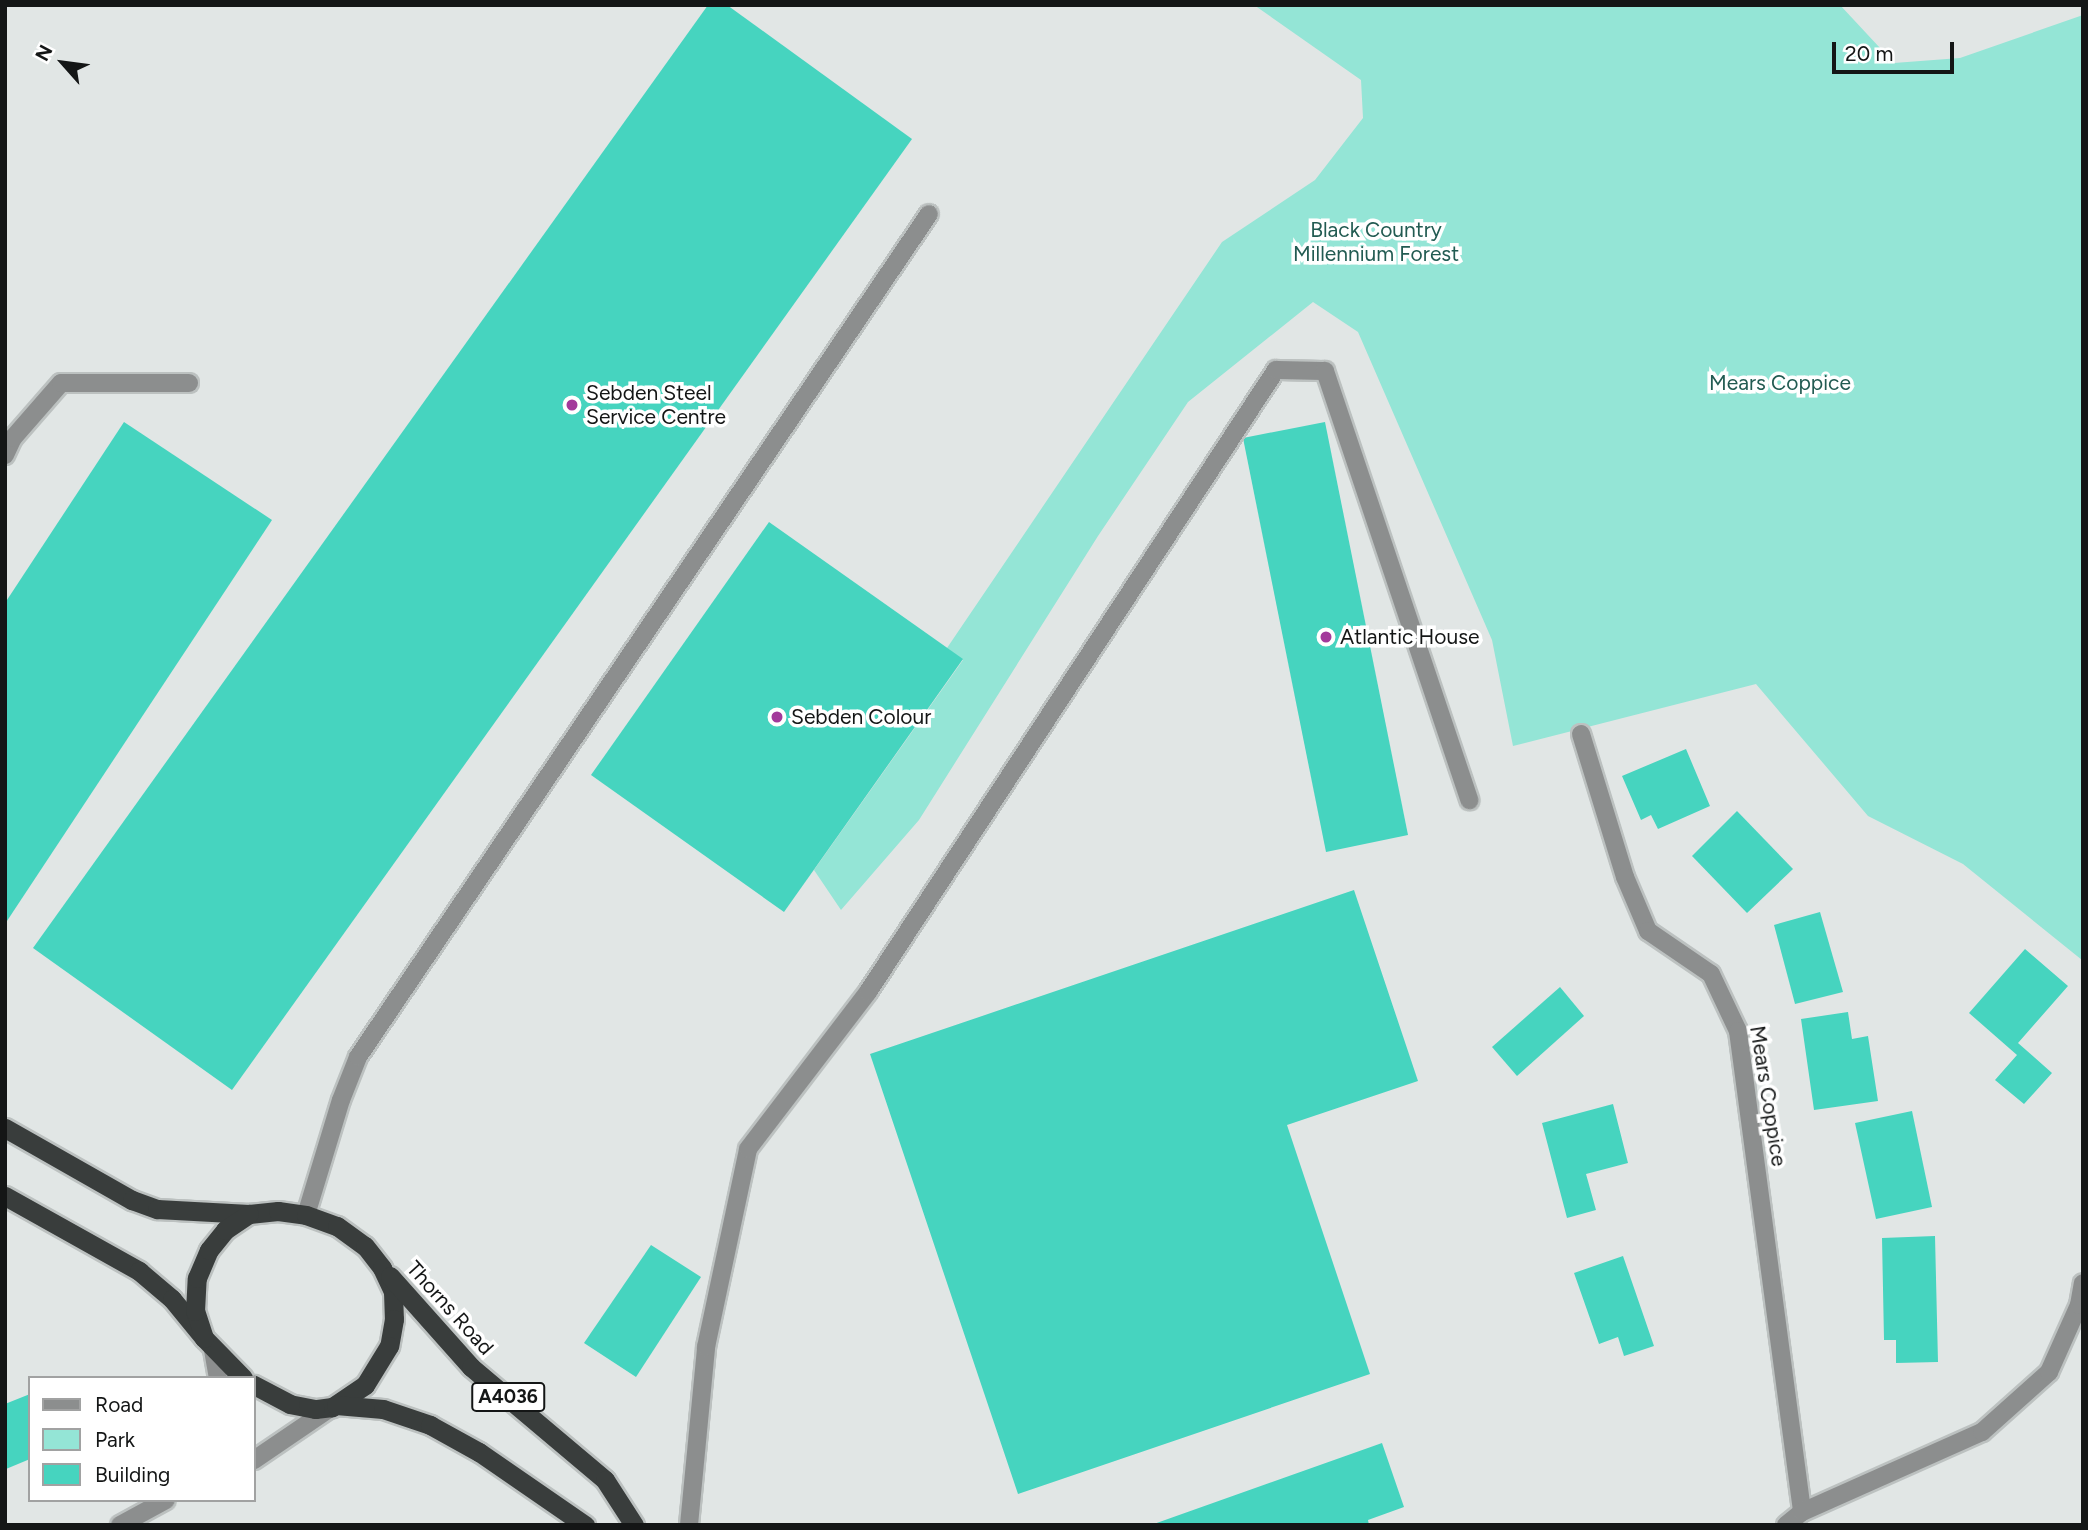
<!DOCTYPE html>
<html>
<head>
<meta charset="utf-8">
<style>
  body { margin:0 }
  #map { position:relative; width:2088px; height:1530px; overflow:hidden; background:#e1e6e5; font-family:Figtree,sans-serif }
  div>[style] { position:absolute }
  .green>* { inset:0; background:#94e5d6 }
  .building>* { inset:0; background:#46d4bf }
  .roads { filter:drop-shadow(2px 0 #bcc1c0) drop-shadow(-2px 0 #bcc1c0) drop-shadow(0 2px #bcc1c0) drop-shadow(0 -2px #bcc1c0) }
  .service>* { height:18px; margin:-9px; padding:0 9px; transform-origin:9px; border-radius:9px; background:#8c8e8e }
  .minor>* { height:18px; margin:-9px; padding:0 9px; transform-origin:9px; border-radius:9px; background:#8c8e8e }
  .tertiary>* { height:18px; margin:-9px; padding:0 9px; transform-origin:9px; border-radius:9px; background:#8c8e8e }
  .trunk>* { height:19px; margin:-9.5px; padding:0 9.5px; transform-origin:9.5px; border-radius:9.5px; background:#393d3c }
  .dots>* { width:19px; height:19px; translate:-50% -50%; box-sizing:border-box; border:4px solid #fff; border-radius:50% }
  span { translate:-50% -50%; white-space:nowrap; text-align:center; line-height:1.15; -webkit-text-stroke:7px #fff; paint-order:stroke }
  .shield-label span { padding:2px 5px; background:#fff; border:2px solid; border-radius:5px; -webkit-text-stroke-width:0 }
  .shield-label { font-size:19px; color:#141616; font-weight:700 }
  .park-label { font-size:21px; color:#225b52 }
  .poi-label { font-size:21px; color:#141616 }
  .left { translate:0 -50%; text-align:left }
  .street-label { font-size:21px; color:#141616 }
  .frame { position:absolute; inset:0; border:7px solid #141616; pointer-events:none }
  .legend { position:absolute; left:28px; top:1376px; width:228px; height:126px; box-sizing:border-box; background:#fff; border:2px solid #a1a2a2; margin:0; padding:9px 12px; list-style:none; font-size:21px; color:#141616 }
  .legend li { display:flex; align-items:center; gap:14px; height:35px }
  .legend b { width:35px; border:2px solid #a1a2a2 }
  .north { position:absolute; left:28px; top:28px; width:70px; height:70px; -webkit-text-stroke:5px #fff; paint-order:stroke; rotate:298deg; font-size:19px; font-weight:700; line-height:28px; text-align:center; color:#141616 }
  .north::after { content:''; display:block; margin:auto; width:24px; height:32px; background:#141616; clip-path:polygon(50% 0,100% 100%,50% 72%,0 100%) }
  .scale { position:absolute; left:1832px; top:42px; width:122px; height:32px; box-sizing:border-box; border:4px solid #141616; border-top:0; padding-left:9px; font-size:21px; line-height:24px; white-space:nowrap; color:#141616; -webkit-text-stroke:5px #fff; paint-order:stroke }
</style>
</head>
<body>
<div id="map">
  <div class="green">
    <i style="clip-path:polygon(1254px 5px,1840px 5px,1894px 63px,1960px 58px,2083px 15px,2082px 960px,1963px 864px,1868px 816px,1756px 684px,1513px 746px,1492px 640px,1358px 332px,1313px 302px,1188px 402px,1098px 536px,919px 820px,841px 910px,814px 870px,963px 660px,947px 648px,1222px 242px,1315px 180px,1363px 118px,1361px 80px)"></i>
  </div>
  <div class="building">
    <i style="clip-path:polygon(708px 5px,727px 5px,912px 139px,232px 1090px,33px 948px)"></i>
    <i style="clip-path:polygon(124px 422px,272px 520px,5px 924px,5px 603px)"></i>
    <i style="clip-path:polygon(1325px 422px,1408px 835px,1326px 852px,1243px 438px)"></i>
    <i style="clip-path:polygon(769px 522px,963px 659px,784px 912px,591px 775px)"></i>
    <i style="clip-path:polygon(1686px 749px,1710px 806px,1658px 829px,1651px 815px,1641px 820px,1622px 776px)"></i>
    <i style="clip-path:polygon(1737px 811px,1793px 869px,1747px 913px,1692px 856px)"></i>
    <i style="clip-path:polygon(1354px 890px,1418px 1081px,1287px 1125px,1370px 1374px,1018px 1494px,870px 1054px)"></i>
    <i style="clip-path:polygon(1820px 912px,1843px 992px,1795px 1004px,1774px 925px)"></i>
    <i style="clip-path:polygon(2025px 949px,2068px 986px,2018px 1043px,2052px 1073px,2024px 1104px,1995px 1080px,2017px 1055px,1969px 1013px)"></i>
    <i style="clip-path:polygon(1560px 987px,1584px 1016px,1517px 1076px,1492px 1047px)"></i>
    <i style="clip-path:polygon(1848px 1012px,1852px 1039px,1868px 1036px,1878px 1101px,1814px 1110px,1801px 1019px)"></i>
    <i style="clip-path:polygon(1613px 1104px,1628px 1163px,1586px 1174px,1596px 1210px,1567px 1218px,1542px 1123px)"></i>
    <i style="clip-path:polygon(1912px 1111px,1932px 1207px,1876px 1219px,1855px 1123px)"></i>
    <i style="clip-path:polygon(1935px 1236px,1938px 1362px,1896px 1363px,1896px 1340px,1884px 1340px,1882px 1238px)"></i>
    <i style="clip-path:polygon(651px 1245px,701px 1277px,636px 1377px,584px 1343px)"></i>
    <i style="clip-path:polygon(1623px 1256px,1654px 1346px,1624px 1356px,1618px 1337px,1599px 1344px,1574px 1273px)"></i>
    <i style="clip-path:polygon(30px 1394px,30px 1459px,6px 1469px,5px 1404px)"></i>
    <i style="clip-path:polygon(1382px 1443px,1404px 1507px,1368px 1520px,1369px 1525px,1151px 1525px)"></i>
  </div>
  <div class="roads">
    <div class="service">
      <i style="left:5px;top:455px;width:19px;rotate:-65deg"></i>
      <i style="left:13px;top:438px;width:73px;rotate:-48.9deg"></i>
      <i style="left:61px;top:383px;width:128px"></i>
      <i style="left:306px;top:1215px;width:120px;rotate:-73.1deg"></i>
      <i style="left:341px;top:1100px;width:46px;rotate:-68.4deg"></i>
      <i style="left:358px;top:1057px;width:1018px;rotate:-55.89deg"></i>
      <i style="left:689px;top:1525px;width:179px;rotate:-84.5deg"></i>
      <i style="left:706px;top:1347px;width:202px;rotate:-78deg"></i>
      <i style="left:748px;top:1149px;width:198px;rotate:-52.6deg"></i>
      <i style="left:868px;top:992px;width:744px;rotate:-56.74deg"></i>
      <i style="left:1276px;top:370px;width:49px;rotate:1.2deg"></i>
      <i style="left:1325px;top:371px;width:453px;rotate:71.4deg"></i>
    </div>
    <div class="minor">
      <i style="left:1581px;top:734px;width:150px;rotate:72.9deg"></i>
      <i style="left:1625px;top:877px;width:59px;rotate:66.9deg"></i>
      <i style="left:1648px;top:931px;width:76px;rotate:34.3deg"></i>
      <i style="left:1711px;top:974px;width:63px;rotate:64.7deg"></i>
      <i style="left:1738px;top:1031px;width:485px;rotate:82.4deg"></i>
      <i style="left:1786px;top:1525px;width:21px;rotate:-39deg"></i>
      <i style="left:1802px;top:1512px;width:197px;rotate:-24deg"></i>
      <i style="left:1982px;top:1432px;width:90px;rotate:-41.8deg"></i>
      <i style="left:2049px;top:1372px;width:73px;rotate:-65.9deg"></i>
      <i style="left:2079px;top:1305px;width:22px;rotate:-80deg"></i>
    </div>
    <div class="tertiary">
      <i style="left:213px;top:1350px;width:28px;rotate:80deg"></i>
      <i style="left:254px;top:1460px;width:94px;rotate:-34.2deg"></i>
      <i style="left:120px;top:1525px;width:52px;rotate:-28.5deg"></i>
    </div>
    <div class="trunk">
      <i style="left:5px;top:1128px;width:146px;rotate:29.6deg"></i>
      <i style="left:132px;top:1200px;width:27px;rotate:20deg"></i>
      <i style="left:157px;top:1209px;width:92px;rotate:3.1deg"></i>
      <i style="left:249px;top:1214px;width:29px;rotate:-6deg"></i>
      <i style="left:278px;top:1211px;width:28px;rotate:8deg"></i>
      <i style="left:306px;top:1215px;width:33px;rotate:20deg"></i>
      <i style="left:337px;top:1226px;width:34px;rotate:36deg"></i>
      <i style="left:365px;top:1246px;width:28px;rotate:52deg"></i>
      <i style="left:382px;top:1268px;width:26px;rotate:65deg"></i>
      <i style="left:393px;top:1292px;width:27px;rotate:88deg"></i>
      <i style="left:394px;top:1319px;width:27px;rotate:100deg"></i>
      <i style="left:389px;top:1346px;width:46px;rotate:121.6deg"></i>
      <i style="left:365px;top:1385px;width:40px;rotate:146deg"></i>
      <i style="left:332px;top:1407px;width:17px;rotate:173deg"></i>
      <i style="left:315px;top:1409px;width:25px;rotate:-169deg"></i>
      <i style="left:290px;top:1404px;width:41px;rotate:-152.2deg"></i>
      <i style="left:5px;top:1196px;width:154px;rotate:29.2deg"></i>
      <i style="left:139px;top:1271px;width:43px;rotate:40.3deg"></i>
      <i style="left:172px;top:1299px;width:50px;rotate:50.6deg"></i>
      <i style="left:390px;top:1276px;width:122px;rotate:48.3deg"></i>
      <i style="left:471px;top:1367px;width:175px;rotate:40.1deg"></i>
      <i style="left:605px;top:1480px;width:54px;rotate:57.2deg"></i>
      <i style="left:243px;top:1378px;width:56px;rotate:-134.3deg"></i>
      <i style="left:204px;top:1338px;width:28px;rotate:-108deg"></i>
      <i style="left:195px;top:1311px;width:33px;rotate:-87deg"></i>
      <i style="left:197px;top:1278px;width:30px;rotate:-67deg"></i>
      <i style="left:209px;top:1250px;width:26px;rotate:-51deg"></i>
      <i style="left:225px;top:1230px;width:29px;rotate:-34deg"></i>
      <i style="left:336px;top:1405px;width:47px;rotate:4.9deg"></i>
      <i style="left:383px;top:1409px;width:50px;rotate:18.8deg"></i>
      <i style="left:430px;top:1425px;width:56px;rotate:28.9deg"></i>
      <i style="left:479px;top:1452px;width:129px;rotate:34.6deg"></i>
    </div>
  </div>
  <div class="dots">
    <i style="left:572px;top:405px;background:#a3399b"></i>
    <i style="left:1326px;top:637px;background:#a3399b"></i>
    <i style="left:777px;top:717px;background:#a3399b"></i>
  </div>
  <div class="shield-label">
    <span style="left:508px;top:1397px">A4036</span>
  </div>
  <div class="park-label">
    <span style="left:1376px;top:242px">Black Country<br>Millennium Forest</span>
    <span style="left:1780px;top:383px">Mears Coppice</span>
  </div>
  <div class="poi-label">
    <span class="left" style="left:586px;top:405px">Sebden Steel<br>Service Centre</span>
    <span class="left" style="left:1340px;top:637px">Atlantic House</span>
    <span class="left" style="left:791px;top:717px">Sebden Colour</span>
  </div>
  <div class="street-label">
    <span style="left:1768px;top:1096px;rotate:81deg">Mears Coppice</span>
    <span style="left:450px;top:1308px;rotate:48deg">Thorns Road</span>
  </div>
  <div class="frame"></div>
  <ul class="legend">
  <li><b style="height:9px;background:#8c8e8e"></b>Road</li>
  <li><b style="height:19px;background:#94e5d6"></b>Park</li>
  <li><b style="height:19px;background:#46d4bf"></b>Building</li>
  </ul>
  <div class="north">N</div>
  <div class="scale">20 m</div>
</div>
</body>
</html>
